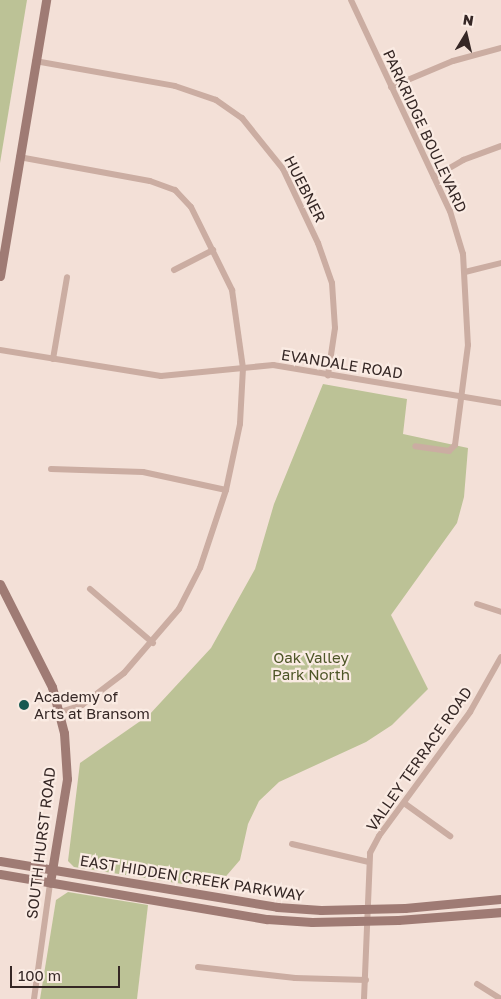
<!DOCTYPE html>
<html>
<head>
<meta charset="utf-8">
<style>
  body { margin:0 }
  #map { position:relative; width:501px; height:999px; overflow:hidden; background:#f3e0d7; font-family:"Golos Text",sans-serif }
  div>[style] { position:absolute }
  .green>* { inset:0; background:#bcc296 }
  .street>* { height:6px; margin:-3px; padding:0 3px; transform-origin:3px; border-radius:3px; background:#cbada2 }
  .secondary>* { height:9px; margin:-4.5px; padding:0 4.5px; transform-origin:4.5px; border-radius:4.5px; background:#9f7b74 }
  .dots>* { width:14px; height:14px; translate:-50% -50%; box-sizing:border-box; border:2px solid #faebe3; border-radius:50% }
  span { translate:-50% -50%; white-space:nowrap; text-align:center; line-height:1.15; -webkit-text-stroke:4.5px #faebe3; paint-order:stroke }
  .street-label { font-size:15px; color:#352725 }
  .park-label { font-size:15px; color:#4d5527 }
  .poi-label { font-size:15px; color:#352725 }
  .left { translate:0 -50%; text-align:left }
  .north { position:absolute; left:441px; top:10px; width:50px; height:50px; -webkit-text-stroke:4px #faebe3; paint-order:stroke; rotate:9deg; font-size:14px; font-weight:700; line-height:20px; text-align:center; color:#352725 }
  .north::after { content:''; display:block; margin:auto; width:18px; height:22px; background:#352725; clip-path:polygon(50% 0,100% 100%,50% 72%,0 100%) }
  .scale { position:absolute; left:10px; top:966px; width:110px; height:22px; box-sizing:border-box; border:2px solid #352725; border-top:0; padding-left:6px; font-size:15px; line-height:18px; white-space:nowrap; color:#352725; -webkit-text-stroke:4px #faebe3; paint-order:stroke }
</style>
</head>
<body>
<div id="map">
  <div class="green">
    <i style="clip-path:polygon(0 0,27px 0,0 163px)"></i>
    <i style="clip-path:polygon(323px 384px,407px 399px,403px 434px,468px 448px,464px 497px,457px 523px,391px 615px,428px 689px,392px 725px,366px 742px,279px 782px,259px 801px,248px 824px,240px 860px,215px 889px,74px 867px,68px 861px,80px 763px,149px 715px,211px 648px,255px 569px,274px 504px)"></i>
    <i style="clip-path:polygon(68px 892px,148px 905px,137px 999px,40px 999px,56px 900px)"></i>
  </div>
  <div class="street">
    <i style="left:351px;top:0;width:233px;rotate:64.9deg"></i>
    <i style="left:450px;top:211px;width:45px;rotate:73.2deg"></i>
    <i style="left:463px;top:254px;width:91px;rotate:86.9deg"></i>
    <i style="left:468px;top:345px;width:101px;rotate:97.4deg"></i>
    <i style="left:455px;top:445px;width:8px;rotate:135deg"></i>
    <i style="left:449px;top:451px;width:34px;rotate:-172deg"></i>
    <i style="left:35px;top:61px;width:142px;rotate:10.1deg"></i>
    <i style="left:175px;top:86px;width:43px;rotate:18.9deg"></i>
    <i style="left:216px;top:100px;width:32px;rotate:35deg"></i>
    <i style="left:242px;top:118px;width:65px;rotate:51.2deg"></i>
    <i style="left:283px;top:169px;width:82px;rotate:64.7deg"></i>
    <i style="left:318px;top:243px;width:42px;rotate:70.7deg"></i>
    <i style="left:332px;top:283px;width:45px;rotate:86.2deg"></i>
    <i style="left:335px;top:328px;width:48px;rotate:98.5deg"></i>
    <i style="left:391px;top:87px;width:67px;rotate:-22.8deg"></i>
    <i style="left:453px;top:61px;width:50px;rotate:-15.2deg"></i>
    <i style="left:19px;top:157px;width:133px;rotate:10.4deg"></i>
    <i style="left:150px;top:181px;width:27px;rotate:20deg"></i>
    <i style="left:175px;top:190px;width:23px;rotate:47deg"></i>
    <i style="left:191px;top:207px;width:93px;rotate:63.7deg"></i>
    <i style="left:232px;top:290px;width:79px;rotate:82deg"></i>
    <i style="left:243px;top:368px;width:56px;rotate:93.1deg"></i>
    <i style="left:240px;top:424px;width:67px;rotate:102deg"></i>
    <i style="left:226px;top:490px;width:82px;rotate:108.4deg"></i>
    <i style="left:200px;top:568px;width:46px;rotate:117.1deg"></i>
    <i style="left:179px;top:609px;width:84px;rotate:130.7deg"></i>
    <i style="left:124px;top:673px;width:53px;rotate:142.7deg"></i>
    <i style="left:82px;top:705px;width:23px;rotate:162deg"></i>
    <i style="left:434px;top:177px;width:34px;rotate:-30deg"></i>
    <i style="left:463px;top:160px;width:40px;rotate:-20.2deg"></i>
    <i style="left:174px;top:270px;width:44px;rotate:-27.1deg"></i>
    <i style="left:465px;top:272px;width:37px;rotate:-14deg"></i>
    <i style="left:0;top:350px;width:163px;rotate:9.2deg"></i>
    <i style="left:161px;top:376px;width:113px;rotate:-5.6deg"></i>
    <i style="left:273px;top:365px;width:231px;rotate:9.5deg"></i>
    <i style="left:53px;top:359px;width:83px;rotate:-80.3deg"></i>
    <i style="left:51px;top:469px;width:92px;rotate:1.9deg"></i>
    <i style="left:143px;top:472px;width:85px;rotate:12.2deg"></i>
    <i style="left:90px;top:589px;width:83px;rotate:40.6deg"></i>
    <i style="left:477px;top:604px;width:25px;rotate:18deg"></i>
    <i style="left:404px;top:803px;width:57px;rotate:35.7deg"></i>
    <i style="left:292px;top:844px;width:79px;rotate:13.2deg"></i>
    <i style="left:198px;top:967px;width:98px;rotate:6.5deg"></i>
    <i style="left:295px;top:978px;width:71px;rotate:1.6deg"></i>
    <i style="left:477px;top:984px;width:28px;rotate:32deg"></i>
    <i style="left:34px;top:999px;width:117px;rotate:-82.1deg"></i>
    <i style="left:364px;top:999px;width:146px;rotate:-87.6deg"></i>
    <i style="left:370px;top:853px;width:19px;rotate:-62deg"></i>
    <i style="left:379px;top:836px;width:154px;rotate:-53.7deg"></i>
    <i style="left:470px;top:712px;width:63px;rotate:-60.6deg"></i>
  </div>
  <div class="secondary">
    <i style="left:0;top:276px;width:280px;rotate:-80.5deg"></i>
    <i style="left:0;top:584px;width:115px;rotate:63.2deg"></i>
    <i style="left:52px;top:687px;width:48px;rotate:75.4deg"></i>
    <i style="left:64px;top:733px;width:46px;rotate:86.3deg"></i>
    <i style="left:67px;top:779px;width:105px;rotate:99.3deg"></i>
    <i style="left:0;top:861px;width:281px;rotate:9.4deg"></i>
    <i style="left:277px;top:907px;width:44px;rotate:3.9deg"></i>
    <i style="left:321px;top:910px;width:84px;rotate:-1.4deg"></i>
    <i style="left:405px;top:908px;width:96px;rotate:-5.4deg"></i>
    <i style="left:0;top:874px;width:271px;rotate:9.6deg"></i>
    <i style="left:267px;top:919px;width:45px;rotate:3.8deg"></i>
    <i style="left:312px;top:922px;width:86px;rotate:-1.3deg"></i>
    <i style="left:398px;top:920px;width:103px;rotate:-4.4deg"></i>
  </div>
  <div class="dots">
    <i style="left:24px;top:705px;background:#185951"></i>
  </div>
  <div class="street-label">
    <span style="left:425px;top:131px;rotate:65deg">PARKRIDGE BOULEVARD</span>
    <span style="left:305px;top:189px;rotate:63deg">HUEBNER</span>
    <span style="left:342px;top:364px;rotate:9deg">EVANDALE ROAD</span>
    <span style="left:419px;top:759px;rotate:-55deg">VALLEY TERRACE ROAD</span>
    <span style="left:41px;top:843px;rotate:-83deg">SOUTH HURST ROAD</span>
    <span style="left:192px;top:878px;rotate:9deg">EAST HIDDEN CREEK PARKWAY</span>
  </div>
  <div class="park-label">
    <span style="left:311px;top:666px">Oak Valley<br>Park North</span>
  </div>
  <div class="poi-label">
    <span class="left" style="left:34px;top:705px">Academy of<br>Arts at Bransom</span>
  </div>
  <div class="north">N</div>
  <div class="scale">100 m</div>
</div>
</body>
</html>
